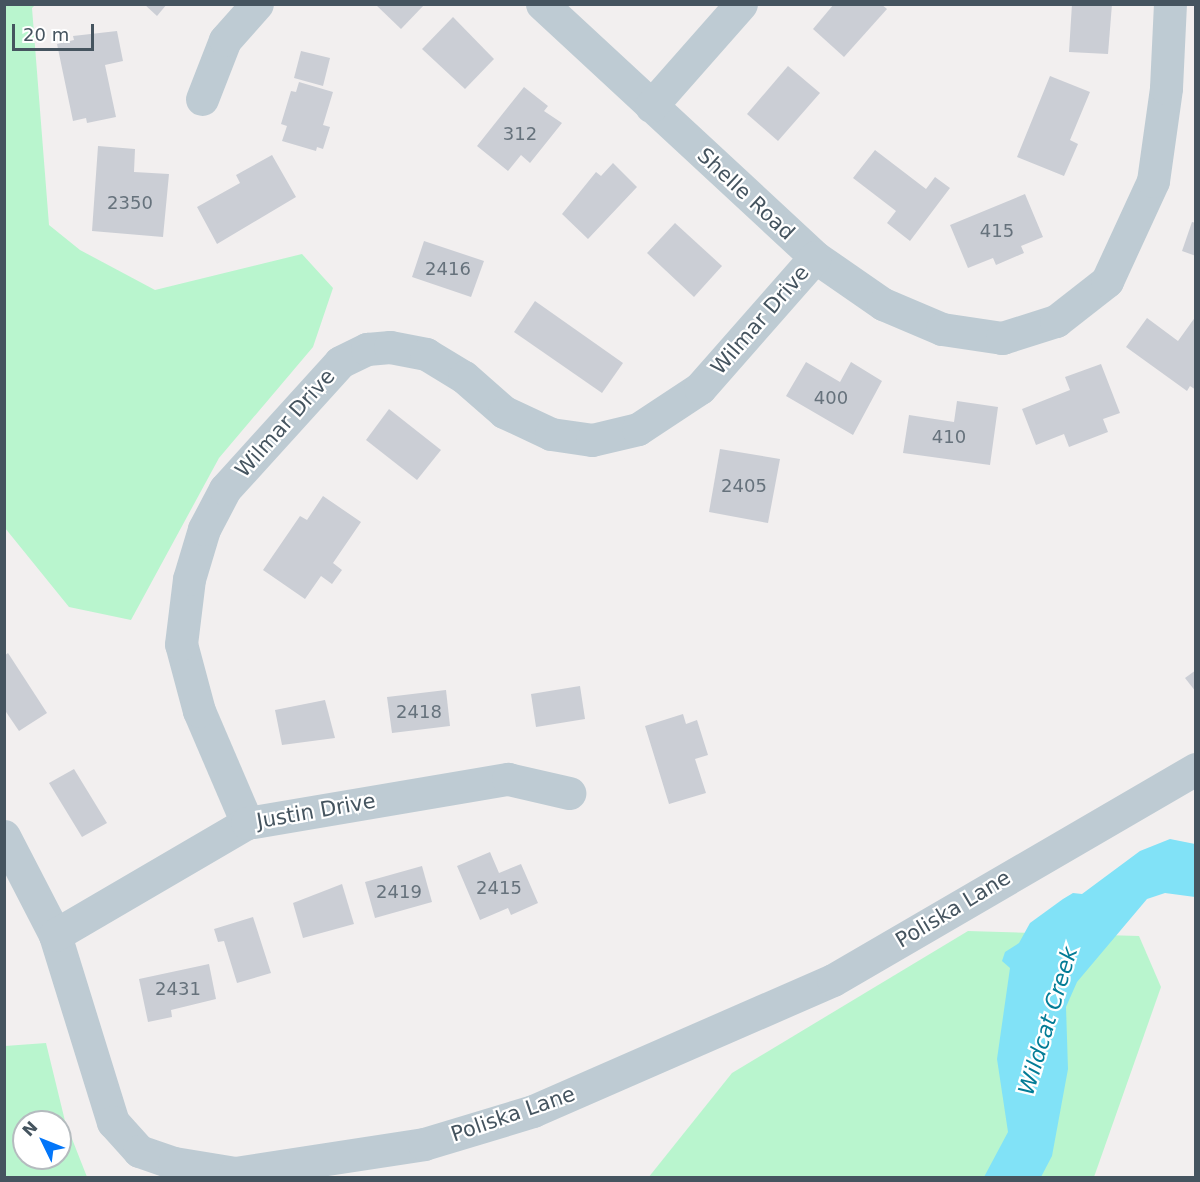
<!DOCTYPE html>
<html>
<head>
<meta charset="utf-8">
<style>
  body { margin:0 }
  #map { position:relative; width:1200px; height:1182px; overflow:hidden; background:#f2efef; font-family:"DejaVu Sans",sans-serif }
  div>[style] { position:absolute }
  .green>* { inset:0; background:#b9f5ce }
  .water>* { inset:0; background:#81e2f7 }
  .building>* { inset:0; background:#cbced5 }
  .minor>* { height:33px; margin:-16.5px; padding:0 16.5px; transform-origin:16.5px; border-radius:16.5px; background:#becbd3 }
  span { translate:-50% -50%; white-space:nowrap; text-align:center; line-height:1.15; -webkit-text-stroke:4.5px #fff; paint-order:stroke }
  .number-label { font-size:18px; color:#66727c }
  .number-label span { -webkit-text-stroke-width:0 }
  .street-label { font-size:21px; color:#45545f }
  .water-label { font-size:22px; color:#037c96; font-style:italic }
  .frame { position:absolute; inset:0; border:6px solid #45545f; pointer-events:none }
  .north { position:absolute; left:12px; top:1110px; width:60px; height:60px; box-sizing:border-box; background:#fff; border:2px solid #b5bbbf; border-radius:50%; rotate:313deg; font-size:16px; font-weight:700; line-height:24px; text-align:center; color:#45545f }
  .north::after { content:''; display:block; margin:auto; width:21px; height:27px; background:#0376f9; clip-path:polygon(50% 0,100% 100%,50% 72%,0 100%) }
  .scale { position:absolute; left:12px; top:24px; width:82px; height:27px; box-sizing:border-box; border:3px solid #45545f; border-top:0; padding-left:8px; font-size:18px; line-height:21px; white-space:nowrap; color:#45545f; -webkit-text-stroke:4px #fff; paint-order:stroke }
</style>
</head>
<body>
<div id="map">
  <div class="green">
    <i style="clip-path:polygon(4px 5px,35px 5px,32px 8px,49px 225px,80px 250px,155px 290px,302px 254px,333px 288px,313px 347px,219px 458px,131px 620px,69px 607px,5px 528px)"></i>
    <i style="clip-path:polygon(968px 931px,1139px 936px,1161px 987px,1094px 1177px,648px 1178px,732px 1073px)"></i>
    <i style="clip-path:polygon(evenodd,46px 1043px,65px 1121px,87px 1177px,5px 1177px,5px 1046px,46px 1043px,24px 1122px,60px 1122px,60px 1158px,24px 1158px,24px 1122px)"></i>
  </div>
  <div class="water">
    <i style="clip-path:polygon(1170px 839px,1195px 844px,1195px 897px,1165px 893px,1147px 899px,1077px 982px,1066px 1007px,1068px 1069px,1052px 1156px,1041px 1177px,984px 1177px,1008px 1132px,997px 1059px,1010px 968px,1002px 961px,1005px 952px,1019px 943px,1030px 923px,1063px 899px,1073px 893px,1082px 894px,1140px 851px)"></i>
  </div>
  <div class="building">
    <i style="clip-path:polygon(144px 4px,167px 4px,157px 16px)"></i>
    <i style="clip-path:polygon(375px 4px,425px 4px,401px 29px)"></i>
    <i style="clip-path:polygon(834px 4px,881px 4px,887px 9px,844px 57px,813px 29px)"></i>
    <i style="clip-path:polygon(1072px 4px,1112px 4px,1108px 54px,1069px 52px)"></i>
    <i style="clip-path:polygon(453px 17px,494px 59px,465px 89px,422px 49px)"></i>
    <i style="clip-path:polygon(117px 31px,123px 61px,105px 65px,116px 117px,87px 123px,86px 118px,73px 121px,57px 44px,74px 40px,73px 36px)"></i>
    <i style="clip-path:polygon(301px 51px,330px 58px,323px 86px,294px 78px)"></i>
    <i style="clip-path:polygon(788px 66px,820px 93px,778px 141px,747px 114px)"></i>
    <i style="clip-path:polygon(1050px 76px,1090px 92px,1070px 140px,1078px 144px,1064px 176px,1017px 157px)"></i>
    <i style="clip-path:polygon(299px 82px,333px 92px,323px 125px,330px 127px,323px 149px,317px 147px,316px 151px,282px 141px,287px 126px,281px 124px,291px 91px,296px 92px)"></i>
    <i style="clip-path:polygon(524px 87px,548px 106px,544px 111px,562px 123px,530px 163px,521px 155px,508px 171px,477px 146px)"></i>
    <i style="clip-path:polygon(98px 146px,135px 149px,134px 172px,169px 174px,163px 237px,92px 231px)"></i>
    <i style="clip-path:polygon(875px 150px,926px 189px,935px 177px,950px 188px,910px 241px,887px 223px,896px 211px,853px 178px)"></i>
    <i style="clip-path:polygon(272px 155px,296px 197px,217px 244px,197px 207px,240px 183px,236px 175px)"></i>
    <i style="clip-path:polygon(613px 163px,637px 187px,588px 239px,562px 214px,596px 172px,601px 176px)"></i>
    <i style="clip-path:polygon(1025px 194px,1043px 237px,1021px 246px,1024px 253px,996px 265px,993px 258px,968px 268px,950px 225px)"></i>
    <i style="clip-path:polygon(1192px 222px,1196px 223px,1196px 256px,1182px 251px)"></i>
    <i style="clip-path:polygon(675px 223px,722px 266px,694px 297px,647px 253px)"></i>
    <i style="clip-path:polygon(424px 241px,484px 261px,471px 297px,412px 277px)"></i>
    <i style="clip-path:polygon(535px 301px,623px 363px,602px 393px,514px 332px)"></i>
    <i style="clip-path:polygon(1196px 316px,1196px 390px,1190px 386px,1187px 391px,1126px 347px,1147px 318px,1178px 341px)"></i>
    <i style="clip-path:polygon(806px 362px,840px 382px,851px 362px,882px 381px,853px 435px,786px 396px)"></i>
    <i style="clip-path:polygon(1101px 364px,1120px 413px,1103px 419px,1108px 432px,1069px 447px,1064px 434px,1036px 445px,1022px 409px,1070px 390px,1065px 377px)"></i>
    <i style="clip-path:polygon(957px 401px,998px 407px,990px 465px,903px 453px,909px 415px,954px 422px)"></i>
    <i style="clip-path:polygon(389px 409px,441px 450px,417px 480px,366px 440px)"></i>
    <i style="clip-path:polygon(720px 449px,780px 459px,768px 523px,709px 512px)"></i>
    <i style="clip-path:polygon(323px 496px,361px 522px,333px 563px,342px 570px,332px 584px,321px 576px,305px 599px,263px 570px,300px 516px,307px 520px)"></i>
    <i style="clip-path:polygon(8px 653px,47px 713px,19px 731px,4px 709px,4px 656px)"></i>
    <i style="clip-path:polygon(1196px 670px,1196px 692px,1185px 678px)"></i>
    <i style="clip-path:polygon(580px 686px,585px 719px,536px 727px,531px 694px)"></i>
    <i style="clip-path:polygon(446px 690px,450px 726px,392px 733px,387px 697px)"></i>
    <i style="clip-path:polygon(325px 700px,335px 738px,282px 745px,275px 710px)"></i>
    <i style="clip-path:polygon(683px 714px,686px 724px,697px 720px,708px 755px,695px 759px,706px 793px,669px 804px,645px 726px)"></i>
    <i style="clip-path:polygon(74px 769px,107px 823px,82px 837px,49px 783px)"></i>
    <i style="clip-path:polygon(490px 852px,499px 873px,521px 864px,538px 903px,511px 915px,508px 908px,480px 920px,457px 866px)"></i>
    <i style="clip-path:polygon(422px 866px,432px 902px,375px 918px,365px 882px)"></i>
    <i style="clip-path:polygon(342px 884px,354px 924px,303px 938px,293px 903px)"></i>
    <i style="clip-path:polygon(253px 917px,271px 973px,237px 983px,224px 941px,218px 942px,214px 929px)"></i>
    <i style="clip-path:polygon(209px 964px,216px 999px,171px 1010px,172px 1017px,148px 1022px,139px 979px)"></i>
  </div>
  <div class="minor">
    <i style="left:542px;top:4px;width:372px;rotate:42.8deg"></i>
    <i style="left:815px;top:257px;width:83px;rotate:34.7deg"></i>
    <i style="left:883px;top:304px;width:64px;rotate:23deg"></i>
    <i style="left:942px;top:329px;width:61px;rotate:8.5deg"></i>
    <i style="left:1002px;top:338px;width:57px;rotate:-17.5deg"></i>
    <i style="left:1056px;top:321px;width:65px;rotate:-38.1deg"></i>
    <i style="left:1107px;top:281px;width:110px;rotate:-65.3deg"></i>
    <i style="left:1153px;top:181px;width:94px;rotate:-82deg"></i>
    <i style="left:1166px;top:88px;width:84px;rotate:-87.3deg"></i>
    <i style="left:202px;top:99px;width:63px;rotate:-68.7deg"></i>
    <i style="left:225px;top:40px;width:48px;rotate:-48.4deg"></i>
    <i style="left:651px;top:106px;width:136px;rotate:-48.6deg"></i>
    <i style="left:247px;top:823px;width:122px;rotate:-113.2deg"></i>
    <i style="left:199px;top:711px;width:69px;rotate:-105deg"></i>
    <i style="left:181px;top:644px;width:65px;rotate:-83deg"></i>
    <i style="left:189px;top:579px;width:52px;rotate:-73.3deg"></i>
    <i style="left:204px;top:529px;width:45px;rotate:-62.3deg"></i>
    <i style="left:225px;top:489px;width:171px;rotate:-47.8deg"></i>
    <i style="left:340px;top:362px;width:30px;rotate:-26deg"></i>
    <i style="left:367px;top:349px;width:23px;rotate:-5deg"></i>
    <i style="left:390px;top:347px;width:37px;rotate:11deg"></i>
    <i style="left:426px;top:354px;width:44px;rotate:31.2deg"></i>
    <i style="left:464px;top:377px;width:53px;rotate:41.2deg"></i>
    <i style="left:504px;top:412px;width:52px;rotate:25.1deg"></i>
    <i style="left:551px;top:434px;width:41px;rotate:8.3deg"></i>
    <i style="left:592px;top:440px;width:47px;rotate:-13.4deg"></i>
    <i style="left:638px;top:429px;width:74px;rotate:-33.5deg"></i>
    <i style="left:700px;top:388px;width:174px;rotate:-48.7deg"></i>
    <i style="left:4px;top:836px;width:111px;rotate:62.7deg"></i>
    <i style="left:55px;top:935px;width:196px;rotate:72.8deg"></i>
    <i style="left:113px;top:1122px;width:39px;rotate:48deg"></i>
    <i style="left:139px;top:1151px;width:37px;rotate:19deg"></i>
    <i style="left:174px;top:1163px;width:62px;rotate:9.3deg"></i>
    <i style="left:235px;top:1173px;width:191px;rotate:-8.7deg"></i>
    <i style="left:424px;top:1144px;width:114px;rotate:-16.8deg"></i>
    <i style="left:533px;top:1111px;width:327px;rotate:-23.6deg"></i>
    <i style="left:833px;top:980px;width:420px;rotate:-30.2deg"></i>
    <i style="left:55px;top:935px;width:222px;rotate:-30.3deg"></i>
    <i style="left:247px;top:823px;width:265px;rotate:-9.6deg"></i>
    <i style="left:508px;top:779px;width:63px;rotate:12.9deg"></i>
  </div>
  <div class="number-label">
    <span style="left:520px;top:134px">312</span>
    <span style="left:130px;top:203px">2350</span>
    <span style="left:997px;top:231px">415</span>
    <span style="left:448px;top:269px">2416</span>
    <span style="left:831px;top:398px">400</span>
    <span style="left:949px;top:437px">410</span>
    <span style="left:744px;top:486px">2405</span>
    <span style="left:419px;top:712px">2418</span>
    <span style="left:499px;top:888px">2415</span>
    <span style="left:399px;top:892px">2419</span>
    <span style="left:178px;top:989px">2431</span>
  </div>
  <div class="street-label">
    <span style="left:746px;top:194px;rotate:43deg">Shelle Road</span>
    <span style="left:760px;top:320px;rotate:-49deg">Wilmar Drive</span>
    <span style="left:285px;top:423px;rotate:-48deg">Wilmar Drive</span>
    <span style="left:316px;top:811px;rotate:-10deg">Justin Drive</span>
    <span style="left:953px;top:909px;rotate:-31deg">Poliska Lane</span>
    <span style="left:513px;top:1114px;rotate:-19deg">Poliska Lane</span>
  </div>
  <div class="water-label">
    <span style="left:1048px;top:1021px;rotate:-73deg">Wildcat Creek</span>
  </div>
  <div class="frame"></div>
  <div class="north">N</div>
  <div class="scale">20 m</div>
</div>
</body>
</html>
